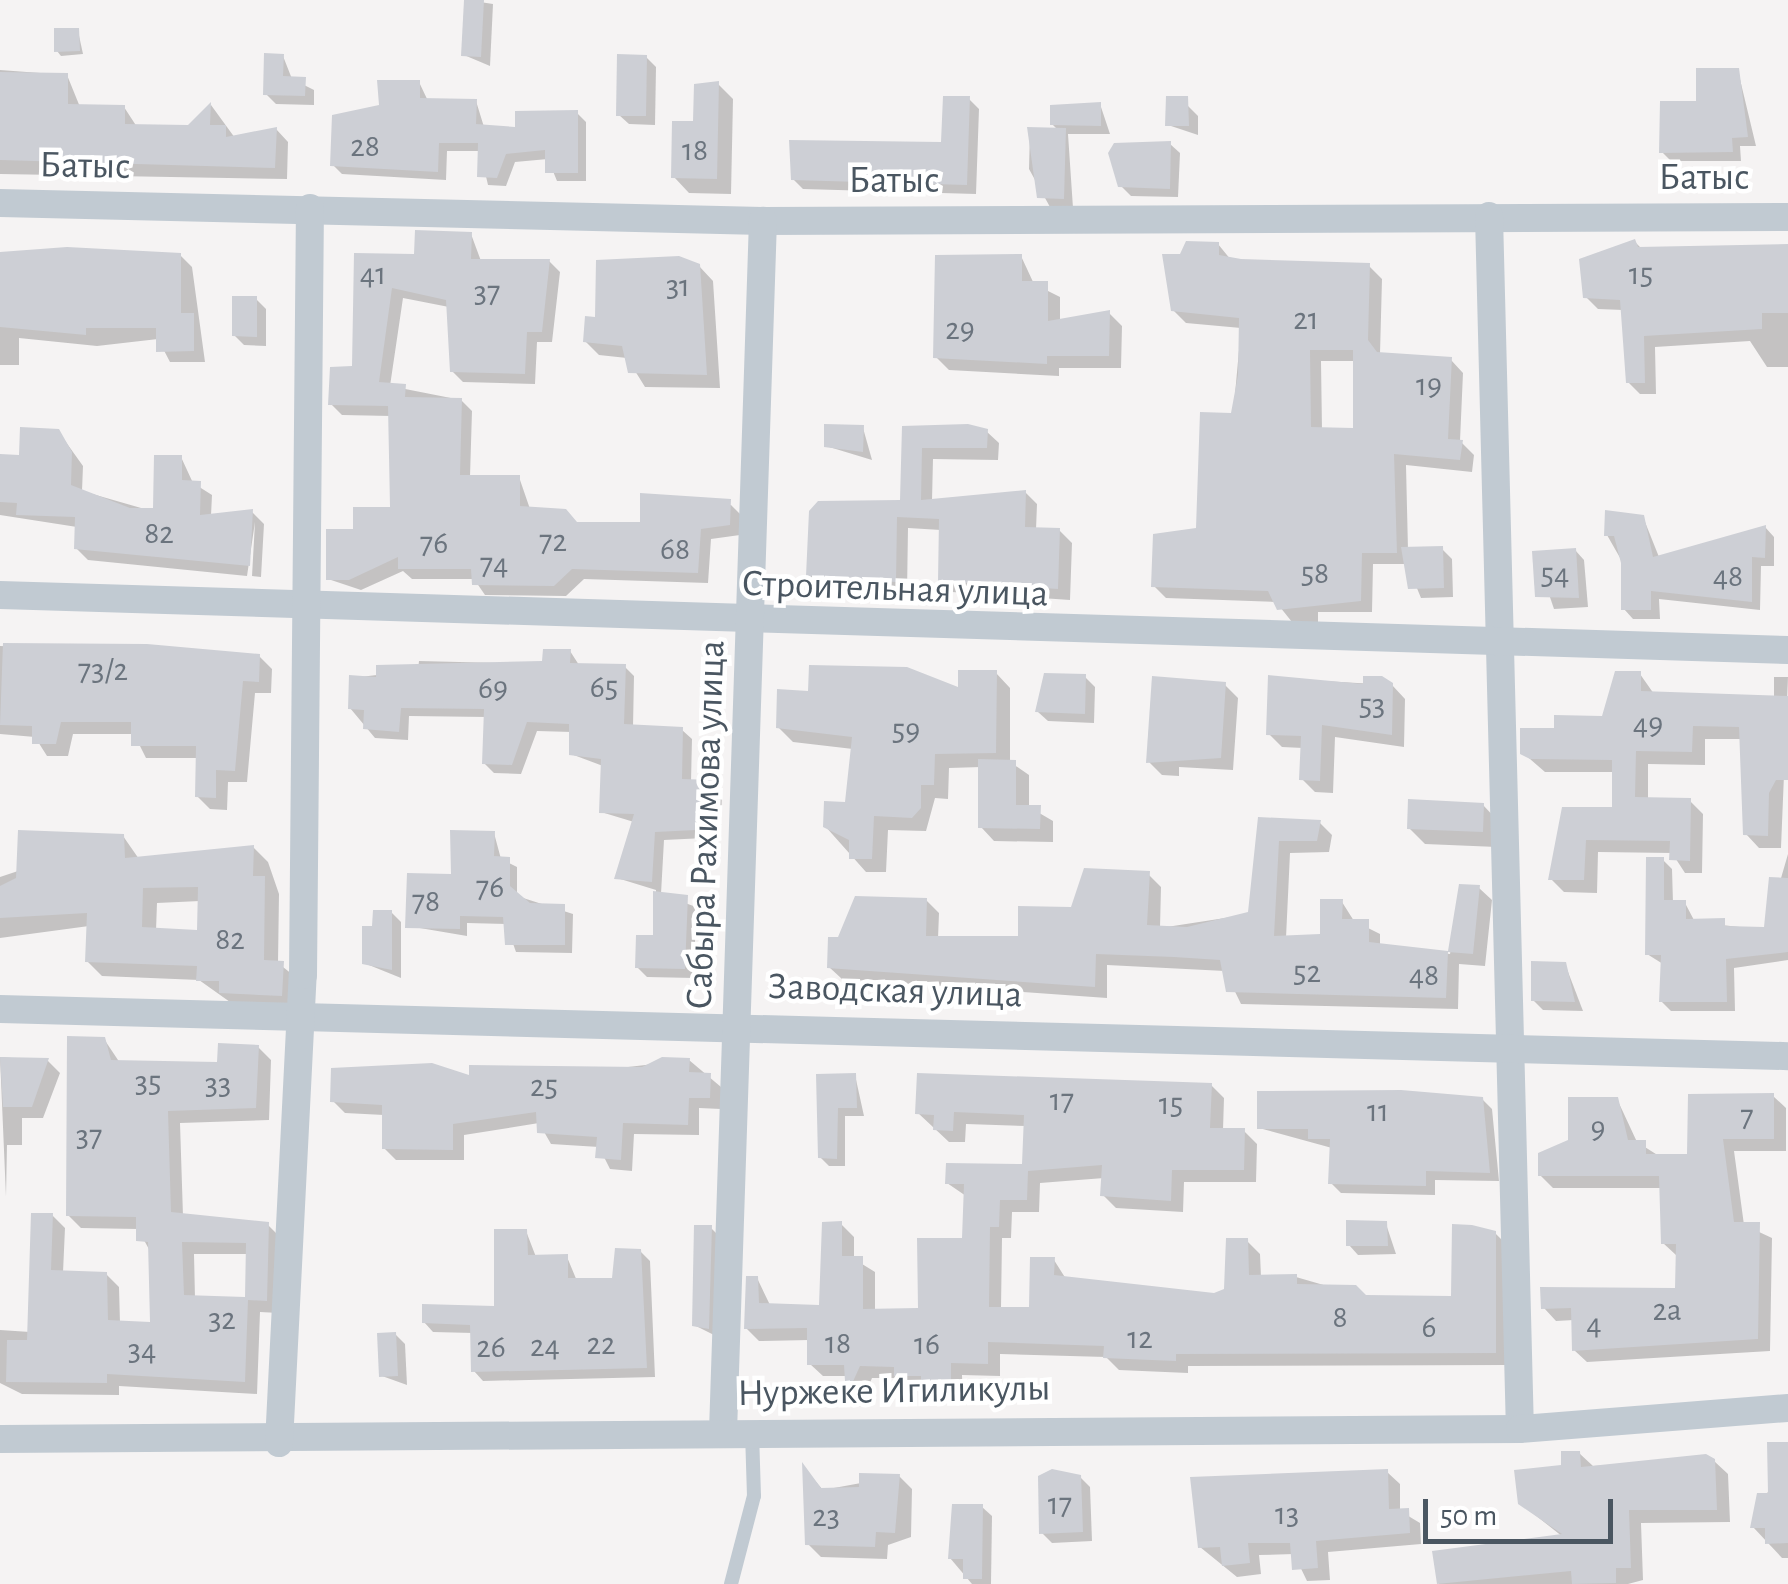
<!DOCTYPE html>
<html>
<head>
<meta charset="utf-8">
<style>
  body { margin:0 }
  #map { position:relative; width:1788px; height:1584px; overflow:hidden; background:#f5f3f3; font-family:"Alegreya Sans",sans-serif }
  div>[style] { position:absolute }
  .shadow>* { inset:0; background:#0003 }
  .building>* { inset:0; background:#cdcfd5 }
  .lane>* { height:14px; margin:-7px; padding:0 7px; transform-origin:7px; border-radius:7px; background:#c1cad2 }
  .street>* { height:28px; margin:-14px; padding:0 14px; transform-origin:14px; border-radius:14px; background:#c1cad2 }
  span { translate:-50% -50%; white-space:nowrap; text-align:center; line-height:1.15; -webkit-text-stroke:9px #fff; paint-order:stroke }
  .number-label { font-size:32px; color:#6b747e }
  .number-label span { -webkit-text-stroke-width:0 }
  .street-label { font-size:38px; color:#4a5661 }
  .scale { position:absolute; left:1423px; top:1499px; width:190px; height:45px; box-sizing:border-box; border:5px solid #4a5661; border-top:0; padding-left:12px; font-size:30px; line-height:35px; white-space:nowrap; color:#4a5661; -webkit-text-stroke:8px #fff; paint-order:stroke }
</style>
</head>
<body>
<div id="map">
  <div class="shadow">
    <i style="clip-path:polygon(467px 0,493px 4px,490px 66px,464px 55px)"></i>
    <i style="clip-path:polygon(78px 31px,83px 54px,61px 56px,57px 51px)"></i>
    <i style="clip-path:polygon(283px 56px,292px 79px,314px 90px,314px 105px,276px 104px,266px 94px)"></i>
    <i style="clip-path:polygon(646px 57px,656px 67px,655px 125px,629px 124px,619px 115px)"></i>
    <i style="clip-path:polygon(0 70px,67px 75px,80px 107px,124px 107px,137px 127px,189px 127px,211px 105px,235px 138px,276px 129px,288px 142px,287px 179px,0 174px)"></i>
    <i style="clip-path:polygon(1738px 71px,1756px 146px,1740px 146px,1741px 161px,1671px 161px,1662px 152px)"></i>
    <i style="clip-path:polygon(419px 82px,428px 101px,476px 101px,484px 127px,517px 129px,577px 113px,586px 122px,586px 181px,557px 181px,548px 159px,515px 162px,506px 186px,488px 185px,480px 151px,447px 151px,446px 180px,342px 174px,333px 165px,382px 107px)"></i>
    <i style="clip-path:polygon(718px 84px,733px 99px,731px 194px,689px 193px,674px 177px)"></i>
    <i style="clip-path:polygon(969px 99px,979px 109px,976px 194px,803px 189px,793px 179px,944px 144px)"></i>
    <i style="clip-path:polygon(1100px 104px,1110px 134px,1068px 134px,1073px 208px,1050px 207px,1029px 169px,1030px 130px,1059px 131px,1052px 124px)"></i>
    <i style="clip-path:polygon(1188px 106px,1198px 116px,1198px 135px,1168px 125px)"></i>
    <i style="clip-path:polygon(1170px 144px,1180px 153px,1178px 197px,1131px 196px,1121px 186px)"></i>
    <i style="clip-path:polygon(471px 234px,481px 261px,549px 261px,560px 272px,552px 342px,537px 342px,535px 384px,463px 382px,452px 371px,449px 307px,403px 298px,390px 386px,461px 400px,472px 411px,470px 477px,519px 477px,530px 509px,578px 524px,642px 525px,643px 495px,731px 505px,742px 516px,740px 535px,711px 539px,708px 583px,584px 579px,566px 596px,485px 595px,474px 579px,412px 579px,403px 571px,361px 590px,328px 579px,355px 531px,393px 510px,391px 416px,342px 415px,331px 404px,355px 368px,356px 255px,416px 256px)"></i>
    <i style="clip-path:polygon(1635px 242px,1642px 249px,1788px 246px,1788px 367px,1767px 367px,1750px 341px,1655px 347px,1656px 394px,1640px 394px,1628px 382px,1623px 310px,1598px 309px,1586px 297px)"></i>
    <i style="clip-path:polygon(evenodd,1218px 244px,1231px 260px,1369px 266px,1382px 279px,1380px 354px,1451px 360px,1463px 373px,1460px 441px,1474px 455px,1472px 472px,1406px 465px,1408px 550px,1442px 549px,1452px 559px,1453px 597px,1421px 598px,1407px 564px,1373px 564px,1372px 612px,1318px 612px,1318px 622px,1292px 622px,1276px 602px,1166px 598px,1154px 586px,1199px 531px,1233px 416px,1241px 328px,1186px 323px,1173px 310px,1182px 256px,1218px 244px,1321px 361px,1355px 361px,1355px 431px,1322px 430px,1321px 361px)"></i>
    <i style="clip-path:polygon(0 254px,180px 255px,192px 267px,205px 362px,170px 362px,158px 339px,97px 346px,19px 338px,19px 365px,0 365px)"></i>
    <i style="clip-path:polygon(1021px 256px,1034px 284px,1060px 297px,1060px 321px,1109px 313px,1122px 326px,1121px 368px,1059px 368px,1059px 376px,949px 370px,936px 357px)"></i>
    <i style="clip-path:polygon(699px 266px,713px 281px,720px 388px,645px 387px,627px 358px,599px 355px,585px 341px,597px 319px)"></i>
    <i style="clip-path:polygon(256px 299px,266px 309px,266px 346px,244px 345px,234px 335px)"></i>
    <i style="clip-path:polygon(863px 428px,872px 460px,826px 446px)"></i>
    <i style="clip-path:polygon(905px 429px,986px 431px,999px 443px,998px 460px,933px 459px,932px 501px,1025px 492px,1037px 504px,1036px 530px,1059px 530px,1072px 543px,1070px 600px,952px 592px,940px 580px,941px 530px,908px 528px,907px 593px,821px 587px,809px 575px,903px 502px)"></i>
    <i style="clip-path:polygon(58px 431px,83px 466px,82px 491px,155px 512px,181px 457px,193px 483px,212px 495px,211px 516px,252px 512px,264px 524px,261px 577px,252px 576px,255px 522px,247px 576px,88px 560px,76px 548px,77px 527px,0 515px,0 456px,21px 457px)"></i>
    <i style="clip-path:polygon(1643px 517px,1659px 557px,1765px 527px,1774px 537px,1774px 566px,1761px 566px,1760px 610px,1659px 599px,1660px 619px,1633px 619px,1624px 609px,1623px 563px,1607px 535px)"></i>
    <i style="clip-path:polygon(1575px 550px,1584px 560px,1588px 607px,1554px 609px,1535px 553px)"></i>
    <i style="clip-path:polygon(0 646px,259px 656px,272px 669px,271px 693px,255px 693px,247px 782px,228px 782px,227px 810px,210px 809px,197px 796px,199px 758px,146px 758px,134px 734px,73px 734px,68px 756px,47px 756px,35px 737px,0 734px)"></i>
    <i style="clip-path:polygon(570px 651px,579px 665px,625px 667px,634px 676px,633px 727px,682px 730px,692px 739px,691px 782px,722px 792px,721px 823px,706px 823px,705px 838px,664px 840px,661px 894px,696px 907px,694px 978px,647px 977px,637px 967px,656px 938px,656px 890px,617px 878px,634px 822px,601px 812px,603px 766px,571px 754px,572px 732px,537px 731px,521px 774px,494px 773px,484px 763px,487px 717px,409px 716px,408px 740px,375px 738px,350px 708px,352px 678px,418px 670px,419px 661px,545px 664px)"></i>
    <i style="clip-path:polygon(996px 673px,1010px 688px,1010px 762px,1029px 775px,1029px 807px,1053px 821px,1053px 842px,994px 841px,981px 827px,981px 767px,949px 768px,948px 799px,935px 798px,926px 831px,888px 830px,886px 872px,866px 872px,825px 826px,848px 804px,853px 749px,793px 742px,778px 727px,960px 691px)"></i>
    <i style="clip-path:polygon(1640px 674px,1654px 694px,1774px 699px,1774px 677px,1788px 677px,1781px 848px,1759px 848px,1746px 834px,1742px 739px,1705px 739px,1705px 765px,1648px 764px,1648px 800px,1690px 801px,1703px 814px,1702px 873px,1685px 873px,1672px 853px,1598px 852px,1597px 893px,1564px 892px,1551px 879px,1564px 810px,1614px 810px,1614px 772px,1545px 772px,1523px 753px,1556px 731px,1604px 718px)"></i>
    <i style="clip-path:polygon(1085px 677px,1095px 687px,1094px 723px,1048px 721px,1038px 712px)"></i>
    <i style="clip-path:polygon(1271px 678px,1392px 685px,1405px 699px,1404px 747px,1335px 737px,1333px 793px,1315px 792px,1302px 779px,1303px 748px,1282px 747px,1269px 734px)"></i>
    <i style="clip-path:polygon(1225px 685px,1238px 698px,1233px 770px,1179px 767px,1179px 776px,1162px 775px,1149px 762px)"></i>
    <i style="clip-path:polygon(1483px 805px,1498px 821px,1497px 847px,1425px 844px,1409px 828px)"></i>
    <i style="clip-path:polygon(1260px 819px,1320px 823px,1332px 835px,1329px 852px,1290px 853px,1286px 938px,1322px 936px,1342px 902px,1354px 921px,1380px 934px,1380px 946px,1450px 954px,1461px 887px,1479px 888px,1492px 900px,1485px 966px,1459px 964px,1458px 1009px,1241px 1004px,1225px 971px,1107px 965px,1107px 998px,842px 979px,829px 967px,839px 939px,926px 900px,939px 913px,938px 939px,1020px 938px,1148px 874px,1161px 887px,1160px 928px,1251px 914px)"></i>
    <i style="clip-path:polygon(494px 833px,501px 859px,517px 867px,517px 896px,573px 914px,572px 953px,516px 952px,506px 924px,467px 923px,467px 936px,408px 926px)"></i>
    <i style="clip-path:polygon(evenodd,123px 836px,139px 859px,253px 847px,268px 862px,279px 894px,278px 963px,298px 979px,296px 1010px,237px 1007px,199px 980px,102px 976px,87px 961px,89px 926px,0 938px,0 877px,123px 836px,200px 901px,200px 932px,156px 931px,157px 903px,200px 901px)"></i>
    <i style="clip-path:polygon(1788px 854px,1788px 960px,1734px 968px,1735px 1011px,1671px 1011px,1661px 1001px,1663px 964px,1647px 954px,1663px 860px,1672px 869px,1673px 903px,1685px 903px,1695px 922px,1766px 930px)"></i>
    <i style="clip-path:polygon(391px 912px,401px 922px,401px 978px,364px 963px)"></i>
    <i style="clip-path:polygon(1565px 964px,1583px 1011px,1543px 1010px,1533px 1000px)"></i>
    <i style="clip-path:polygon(evenodd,104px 1039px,120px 1063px,220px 1064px,258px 1047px,271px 1060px,269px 1120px,180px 1123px,183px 1216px,268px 1225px,281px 1238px,279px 1313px,260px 1312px,257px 1394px,119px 1386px,119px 1395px,22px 1394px,0 1383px,0 1330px,30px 1332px,52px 1215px,65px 1228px,63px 1273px,106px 1274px,119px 1287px,120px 1323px,152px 1324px,151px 1253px,138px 1229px,81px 1228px,68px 1215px,104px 1039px,194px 1254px,248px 1254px,248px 1299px,195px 1298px,194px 1254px)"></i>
    <i style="clip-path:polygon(0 1057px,48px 1061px,60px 1073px,43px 1118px,22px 1118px,22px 1145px,7px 1145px,6px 1197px)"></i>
    <i style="clip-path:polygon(689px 1060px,721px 1087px,721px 1109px,699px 1108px,699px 1135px,634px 1134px,632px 1171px,610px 1169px,599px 1147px,551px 1144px,539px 1123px,464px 1135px,464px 1160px,396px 1160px,384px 1148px,384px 1115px,345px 1113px,333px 1101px)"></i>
    <i style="clip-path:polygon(855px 1075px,864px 1116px,845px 1116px,845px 1166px,829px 1166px,820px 1157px,819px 1076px)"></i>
    <i style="clip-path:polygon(1211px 1085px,1224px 1098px,1223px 1130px,1244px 1131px,1257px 1144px,1256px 1182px,1184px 1182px,1183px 1212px,1116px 1208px,1103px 1195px,1104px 1178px,1040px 1183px,1039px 1212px,1012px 1212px,1011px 1238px,1002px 1238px,1001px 1309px,1032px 1310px,1054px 1260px,1066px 1279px,1214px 1296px,1227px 1291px,1247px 1241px,1260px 1254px,1261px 1277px,1296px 1277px,1365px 1297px,1454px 1299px,1495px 1233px,1508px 1246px,1508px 1365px,1188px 1366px,1188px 1373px,1119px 1370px,1106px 1357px,1000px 1354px,1000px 1376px,962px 1375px,963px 1402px,936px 1402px,900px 1378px,872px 1378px,860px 1407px,847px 1376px,823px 1376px,810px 1364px,810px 1340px,759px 1341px,746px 1328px,757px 1278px,770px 1305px,821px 1307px,841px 1224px,854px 1237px,854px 1259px,875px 1272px,875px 1311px,921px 1311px,964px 1241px,966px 1196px,947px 1183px,1025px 1167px,1026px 1126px,966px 1124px,965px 1142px,949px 1142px,918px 1113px)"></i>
    <i style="clip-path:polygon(1773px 1096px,1786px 1108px,1786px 1151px,1734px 1151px,1744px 1225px,1772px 1238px,1770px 1351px,1587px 1362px,1574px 1350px,1574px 1320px,1556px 1321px,1544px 1308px,1678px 1290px,1676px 1255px,1663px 1243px,1662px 1188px,1553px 1188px,1540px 1175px,1617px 1099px,1637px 1142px,1659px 1156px,1690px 1156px)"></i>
    <i style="clip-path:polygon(1482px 1099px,1492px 1109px,1499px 1181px,1435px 1180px,1435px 1195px,1341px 1193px,1331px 1183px,1332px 1148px,1259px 1128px)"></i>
    <i style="clip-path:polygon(1386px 1224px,1396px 1254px,1358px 1255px,1349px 1245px)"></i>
    <i style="clip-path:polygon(711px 1228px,721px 1238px,718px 1337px,694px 1325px)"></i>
    <i style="clip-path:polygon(526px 1231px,536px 1257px,567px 1257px,577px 1281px,614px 1280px,640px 1251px,650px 1261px,655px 1377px,483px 1381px,474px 1371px,473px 1333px,433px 1332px,424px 1322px,497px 1309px)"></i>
    <i style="clip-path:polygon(395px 1334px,405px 1344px,407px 1385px,382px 1376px)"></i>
    <i style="clip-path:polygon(1788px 1444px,1788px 1558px,1782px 1558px,1753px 1527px)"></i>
    <i style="clip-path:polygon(1579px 1453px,1593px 1466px,1714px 1461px,1728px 1474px,1730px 1522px,1641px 1523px,1643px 1580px,1628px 1584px,1439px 1584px,1435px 1553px,1563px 1537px,1520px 1503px)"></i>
    <i style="clip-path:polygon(805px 1469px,823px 1490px,899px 1476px,912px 1489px,911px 1537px,888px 1545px,887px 1559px,821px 1557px,808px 1544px)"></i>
    <i style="clip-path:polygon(1387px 1472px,1400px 1484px,1400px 1511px,1420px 1523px,1421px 1544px,1328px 1552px,1330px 1580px,1307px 1581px,1294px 1554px,1259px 1555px,1261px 1574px,1237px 1577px,1200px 1547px)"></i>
    <i style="clip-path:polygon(1080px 1477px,1090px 1487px,1092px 1541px,1052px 1543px,1042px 1533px)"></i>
    <i style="clip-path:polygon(982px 1507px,992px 1516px,991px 1584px,972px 1584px,950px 1558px)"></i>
  </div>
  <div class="building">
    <i style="clip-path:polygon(464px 0,484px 0,481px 57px,461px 56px)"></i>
    <i style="clip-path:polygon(54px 28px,79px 28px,80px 51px,54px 52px)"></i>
    <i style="clip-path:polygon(264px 53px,284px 54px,283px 76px,306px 77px,305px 96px,263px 95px)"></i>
    <i style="clip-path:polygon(617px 54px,647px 55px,646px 116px,616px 116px)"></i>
    <i style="clip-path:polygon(1696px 68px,1739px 68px,1748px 137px,1732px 138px,1733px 152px,1659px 153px,1660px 101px,1696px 101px)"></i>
    <i style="clip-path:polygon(0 72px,68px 73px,68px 104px,125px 105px,125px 124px,188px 125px,211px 102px,210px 125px,226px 125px,226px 137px,277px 127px,275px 168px,0 160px)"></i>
    <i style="clip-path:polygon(377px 80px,420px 80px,420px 98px,477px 99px,476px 124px,515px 127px,515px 111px,578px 110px,578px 173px,545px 173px,545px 150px,506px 154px,497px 178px,477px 177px,478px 143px,439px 143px,438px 172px,330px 166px,332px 115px,379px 105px)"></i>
    <i style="clip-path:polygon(719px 81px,717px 179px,671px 178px,672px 121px,693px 121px,694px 84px)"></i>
    <i style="clip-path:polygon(943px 96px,970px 96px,967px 185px,791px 180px,789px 140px,941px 142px)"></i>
    <i style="clip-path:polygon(1166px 96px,1188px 96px,1189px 126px,1165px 126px)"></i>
    <i style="clip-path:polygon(1101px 102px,1101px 126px,1050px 125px,1050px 105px)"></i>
    <i style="clip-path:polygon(1027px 127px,1066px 128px,1064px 199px,1037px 198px)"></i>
    <i style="clip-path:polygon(1171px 141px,1170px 189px,1118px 187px,1108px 153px,1114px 143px)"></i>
    <i style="clip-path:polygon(415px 230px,472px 232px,471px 259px,550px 259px,542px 332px,527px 332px,525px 374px,450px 372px,446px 300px,392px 288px,379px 382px,406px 384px,405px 397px,462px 398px,460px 475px,520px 475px,520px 506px,566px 509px,577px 522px,640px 522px,640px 493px,731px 499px,730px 525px,701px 529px,698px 573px,572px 569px,554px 586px,472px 585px,471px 569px,398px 569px,398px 557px,349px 580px,326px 580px,326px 529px,353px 529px,353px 507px,390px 507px,388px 406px,328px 405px,330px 367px,352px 366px,354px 253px,414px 254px)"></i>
    <i style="clip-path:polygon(1635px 239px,1638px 247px,1788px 244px,1788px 313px,1762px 313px,1762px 329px,1644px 336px,1645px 383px,1626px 383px,1620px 300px,1583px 298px,1579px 259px)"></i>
    <i style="clip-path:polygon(evenodd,1186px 241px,1219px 242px,1219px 255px,1241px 259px,1370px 263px,1368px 340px,1377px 352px,1452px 357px,1448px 439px,1463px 440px,1460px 460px,1394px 454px,1397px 553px,1362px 553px,1361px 601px,1277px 610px,1268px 591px,1151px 587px,1153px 534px,1196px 528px,1200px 412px,1231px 413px,1238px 375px,1239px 318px,1171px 311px,1162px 254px,1180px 254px,1186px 241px,1310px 350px,1353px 350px,1353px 428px,1311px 427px,1310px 350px)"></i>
    <i style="clip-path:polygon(67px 247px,181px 253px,181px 313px,194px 313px,194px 351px,156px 352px,156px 328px,86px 328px,86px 335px,0 327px,0 252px)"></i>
    <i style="clip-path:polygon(1022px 254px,1022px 281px,1048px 281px,1048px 321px,1110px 310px,1109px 356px,1047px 356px,1047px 364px,933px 358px,935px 255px)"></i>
    <i style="clip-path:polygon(679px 256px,700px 264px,707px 375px,628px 373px,622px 346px,583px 342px,585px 316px,595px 317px,596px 260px)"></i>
    <i style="clip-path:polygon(232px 296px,257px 296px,257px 337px,232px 336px)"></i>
    <i style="clip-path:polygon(824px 424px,864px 425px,863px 452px,824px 447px)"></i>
    <i style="clip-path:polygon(968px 424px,988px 429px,987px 448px,922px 448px,921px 500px,1026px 490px,1025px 527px,1060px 528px,1058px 589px,938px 581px,939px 519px,897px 517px,896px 582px,806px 576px,809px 511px,818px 501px,900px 500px,902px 426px)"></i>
    <i style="clip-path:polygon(20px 427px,59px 429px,72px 452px,71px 485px,130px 508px,153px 508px,154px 455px,182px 455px,182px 480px,201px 481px,200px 515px,253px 509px,250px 566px,74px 549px,75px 517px,16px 515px,17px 503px,0 502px,0 454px,19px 455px)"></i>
    <i style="clip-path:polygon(1605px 510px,1644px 515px,1653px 557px,1766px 525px,1765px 558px,1752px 557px,1752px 602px,1651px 591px,1651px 610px,1621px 610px,1621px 563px,1614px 536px,1604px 536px)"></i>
    <i style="clip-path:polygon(1443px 546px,1444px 588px,1408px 589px,1401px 547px)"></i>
    <i style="clip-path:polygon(1576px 548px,1579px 598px,1535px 597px,1532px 551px)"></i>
    <i style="clip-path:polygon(147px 644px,260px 654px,259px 682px,243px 681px,235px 771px,216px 770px,216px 798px,195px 797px,196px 746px,131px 746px,131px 722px,61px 722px,56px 744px,32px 744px,32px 726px,0 725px,3px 643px)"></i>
    <i style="clip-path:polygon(543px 649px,571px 649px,570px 663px,626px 664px,624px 724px,683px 727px,682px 779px,713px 780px,712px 815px,697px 814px,696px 830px,655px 832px,652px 882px,614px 879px,634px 814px,599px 813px,601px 759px,569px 755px,569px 724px,527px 722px,512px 765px,482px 764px,484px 709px,401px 708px,399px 732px,363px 729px,364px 710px,348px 709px,349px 675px,376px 677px,376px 665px,542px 661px)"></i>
    <i style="clip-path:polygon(809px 665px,907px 667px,958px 687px,958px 670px,997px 670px,996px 753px,935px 754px,934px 785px,921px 785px,921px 808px,912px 818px,874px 816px,872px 859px,849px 859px,849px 840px,823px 827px,824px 801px,845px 802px,852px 737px,776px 728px,777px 689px,808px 691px)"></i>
    <i style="clip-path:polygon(1615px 671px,1641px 671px,1641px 691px,1788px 696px,1788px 780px,1776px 780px,1769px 793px,1768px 836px,1743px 835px,1739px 727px,1693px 726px,1692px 752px,1636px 751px,1635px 797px,1691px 798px,1690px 861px,1669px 860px,1670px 841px,1586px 840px,1584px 880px,1548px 880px,1562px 807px,1612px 807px,1612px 760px,1530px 759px,1520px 754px,1520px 728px,1554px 728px,1554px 715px,1602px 716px)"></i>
    <i style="clip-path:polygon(1044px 673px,1086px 674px,1085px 714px,1035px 712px)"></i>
    <i style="clip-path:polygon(1268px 675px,1363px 684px,1363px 676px,1382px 676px,1393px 683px,1392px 735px,1322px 725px,1320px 781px,1299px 780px,1301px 736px,1266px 735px)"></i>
    <i style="clip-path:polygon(1152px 676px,1226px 682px,1221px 758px,1146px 763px)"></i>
    <i style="clip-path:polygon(978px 759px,1016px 760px,1016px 805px,1041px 805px,1040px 829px,978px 828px)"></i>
    <i style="clip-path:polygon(1408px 799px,1484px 803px,1483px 832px,1407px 829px)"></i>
    <i style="clip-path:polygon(1258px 817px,1321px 820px,1317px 841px,1279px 841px,1274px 936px,1320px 934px,1320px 899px,1343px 899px,1342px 919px,1369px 919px,1369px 942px,1448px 951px,1459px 884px,1480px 885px,1473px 954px,1448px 952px,1446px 998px,1226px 992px,1220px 960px,1174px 957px,1096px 954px,1095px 987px,827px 968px,828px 937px,838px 937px,855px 896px,927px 898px,926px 936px,1018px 936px,1018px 906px,1071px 907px,1084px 868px,1150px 871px,1147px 925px,1187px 927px,1248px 912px)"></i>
    <i style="clip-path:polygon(evenodd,18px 830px,124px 834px,125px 858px,254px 845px,253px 876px,265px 876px,264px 960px,284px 961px,282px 996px,219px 993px,219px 981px,196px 981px,197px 966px,85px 962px,87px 913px,0 918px,0 886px,16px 878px,18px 830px,198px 887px,197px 930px,142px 927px,143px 888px,198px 887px)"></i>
    <i style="clip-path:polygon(450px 830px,495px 831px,494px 856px,510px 857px,510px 886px,530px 903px,565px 904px,565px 945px,505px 945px,503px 917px,460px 916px,460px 929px,405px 928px,407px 873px,451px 874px)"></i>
    <i style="clip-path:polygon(1646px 857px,1664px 857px,1664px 900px,1686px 900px,1686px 919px,1725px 918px,1725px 926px,1764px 927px,1769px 877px,1788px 878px,1788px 952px,1726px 959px,1727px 1002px,1659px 1002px,1661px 955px,1645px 955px)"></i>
    <i style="clip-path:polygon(653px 891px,688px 895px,685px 969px,635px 968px,636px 935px,653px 935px)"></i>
    <i style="clip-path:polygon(373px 910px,392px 910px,392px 970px,362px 964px,362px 926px,372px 926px)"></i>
    <i style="clip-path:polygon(1531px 961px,1566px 962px,1575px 1002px,1531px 1001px)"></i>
    <i style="clip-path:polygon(evenodd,67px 1036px,105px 1037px,111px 1060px,217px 1062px,218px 1043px,259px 1045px,256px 1108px,168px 1111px,171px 1212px,269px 1222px,267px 1301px,248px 1300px,245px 1382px,107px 1374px,107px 1383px,6px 1382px,7px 1340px,27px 1340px,31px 1213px,53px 1213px,51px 1270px,107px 1272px,108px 1320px,150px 1322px,148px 1242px,136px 1241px,136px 1217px,66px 1216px,67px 1036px,182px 1242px,246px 1243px,245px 1297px,184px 1295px,182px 1242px)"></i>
    <i style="clip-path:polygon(0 1057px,49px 1058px,32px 1107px,3px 1107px)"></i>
    <i style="clip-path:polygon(662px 1057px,690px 1058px,689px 1072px,711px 1073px,710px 1098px,689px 1098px,688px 1125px,623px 1123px,621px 1160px,595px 1158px,597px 1137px,537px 1133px,536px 1112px,453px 1124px,453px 1150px,382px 1149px,382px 1105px,330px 1102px,331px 1068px,432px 1063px,469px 1075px,469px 1065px,642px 1067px)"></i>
    <i style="clip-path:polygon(856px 1073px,857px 1108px,838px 1108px,837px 1159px,818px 1158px,816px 1074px)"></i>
    <i style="clip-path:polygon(917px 1073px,1212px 1083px,1210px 1128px,1245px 1128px,1244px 1170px,1172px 1170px,1171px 1201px,1100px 1196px,1102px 1165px,1028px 1171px,1027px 1200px,1000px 1200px,999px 1227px,990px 1227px,989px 1307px,1029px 1307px,1030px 1257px,1055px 1257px,1054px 1275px,1214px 1293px,1224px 1289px,1226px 1238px,1248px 1238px,1249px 1275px,1297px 1274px,1297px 1284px,1356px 1285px,1366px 1295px,1451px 1296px,1452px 1224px,1472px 1225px,1496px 1231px,1496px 1353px,1176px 1354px,1176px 1361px,1103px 1358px,1104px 1346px,988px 1342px,988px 1364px,951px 1363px,951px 1390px,921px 1391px,921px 1376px,894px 1376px,894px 1367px,860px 1366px,846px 1397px,844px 1365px,807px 1365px,807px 1328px,744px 1329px,746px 1276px,758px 1276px,759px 1303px,819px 1305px,822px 1222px,842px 1221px,842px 1256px,863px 1256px,863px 1309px,918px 1308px,917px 1238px,962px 1238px,964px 1184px,945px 1184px,946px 1163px,1022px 1164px,1024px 1115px,954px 1112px,953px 1131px,933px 1130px,934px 1115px,915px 1114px)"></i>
    <i style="clip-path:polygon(1401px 1090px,1483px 1097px,1490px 1173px,1426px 1171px,1426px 1186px,1328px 1184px,1330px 1139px,1308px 1139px,1308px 1129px,1257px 1129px,1257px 1091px)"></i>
    <i style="clip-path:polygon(1774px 1093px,1774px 1139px,1723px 1139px,1734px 1222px,1760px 1222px,1758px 1339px,1572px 1351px,1571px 1308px,1541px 1309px,1540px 1287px,1675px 1288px,1676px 1244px,1661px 1244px,1659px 1176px,1538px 1176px,1538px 1153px,1568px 1140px,1568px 1097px,1618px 1097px,1628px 1140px,1646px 1140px,1646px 1154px,1687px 1154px,1688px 1094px)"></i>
    <i style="clip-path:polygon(1346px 1220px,1387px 1221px,1388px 1246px,1346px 1246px)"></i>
    <i style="clip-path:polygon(694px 1225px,712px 1225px,709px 1329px,692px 1326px)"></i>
    <i style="clip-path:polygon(494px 1229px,527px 1229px,528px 1255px,568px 1254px,568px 1278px,612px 1278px,615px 1248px,641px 1249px,647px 1368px,471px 1372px,470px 1325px,422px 1323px,422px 1304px,494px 1306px)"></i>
    <i style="clip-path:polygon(396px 1332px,398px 1376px,379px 1377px,377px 1333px)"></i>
    <i style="clip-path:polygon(1767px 1442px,1788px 1442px,1788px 1543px,1765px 1544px,1765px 1528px,1750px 1528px,1757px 1493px,1768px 1493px)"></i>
    <i style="clip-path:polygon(1561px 1451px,1580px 1451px,1581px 1467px,1706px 1454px,1715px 1459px,1717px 1510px,1629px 1510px,1631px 1568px,1616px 1568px,1616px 1583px,1572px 1584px,1571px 1571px,1437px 1584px,1432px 1551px,1562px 1534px,1518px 1504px,1514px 1470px,1561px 1465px)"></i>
    <i style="clip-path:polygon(802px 1462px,821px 1488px,859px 1487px,859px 1473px,900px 1474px,895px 1533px,876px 1532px,875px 1547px,805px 1545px)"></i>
    <i style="clip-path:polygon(1052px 1469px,1081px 1475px,1083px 1532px,1039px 1534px,1038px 1476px)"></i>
    <i style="clip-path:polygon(1388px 1469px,1389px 1509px,1409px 1508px,1410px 1533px,1316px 1541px,1318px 1568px,1292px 1570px,1290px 1543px,1248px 1543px,1250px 1563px,1222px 1566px,1220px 1547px,1198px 1548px,1190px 1477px)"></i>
    <i style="clip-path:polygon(952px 1504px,983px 1504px,982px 1579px,963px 1579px,963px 1559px,948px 1559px)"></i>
  </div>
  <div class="lane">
    <i style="left:731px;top:1584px;width:91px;rotate:-75.4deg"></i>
    <i style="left:754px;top:1496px;width:63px;rotate:-91.8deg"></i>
  </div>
  <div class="street">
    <i style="left:0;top:203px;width:763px;rotate:1.35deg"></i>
    <i style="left:763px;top:221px;width:1025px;rotate:-0.22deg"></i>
    <i style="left:1489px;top:216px;width:1213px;rotate:88.54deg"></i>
    <i style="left:0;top:595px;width:1789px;rotate:1.76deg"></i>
    <i style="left:0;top:1009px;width:1789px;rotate:1.51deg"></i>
    <i style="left:723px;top:1432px;width:1212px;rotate:-88.11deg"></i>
    <i style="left:0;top:1439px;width:1520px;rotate:-0.38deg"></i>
    <i style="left:1520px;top:1429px;width:269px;rotate:-4.5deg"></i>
    <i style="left:279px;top:1443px;width:469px;rotate:-87.1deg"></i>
    <i style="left:303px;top:975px;width:767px;rotate:-89.48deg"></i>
  </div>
  <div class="number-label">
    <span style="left:365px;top:146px">28</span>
    <span style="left:695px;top:150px">18</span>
    <span style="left:373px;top:274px">41</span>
    <span style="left:1641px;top:274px">15</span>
    <span style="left:678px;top:286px">31</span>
    <span style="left:487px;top:292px">37</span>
    <span style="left:1306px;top:319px">21</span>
    <span style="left:960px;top:329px">29</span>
    <span style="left:1429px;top:385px">19</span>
    <span style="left:159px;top:533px">82</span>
    <span style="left:553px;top:541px">72</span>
    <span style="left:434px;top:543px">76</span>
    <span style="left:675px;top:549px">68</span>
    <span style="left:494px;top:564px">74</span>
    <span style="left:1315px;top:573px">58</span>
    <span style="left:1555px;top:574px">54</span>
    <span style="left:1728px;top:576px">48</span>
    <span style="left:103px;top:670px">73/2</span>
    <span style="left:604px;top:687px">65</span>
    <span style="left:493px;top:688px">69</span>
    <span style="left:1372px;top:705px">53</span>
    <span style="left:1648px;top:724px">49</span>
    <span style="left:906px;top:730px">59</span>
    <span style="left:490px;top:887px">76</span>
    <span style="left:426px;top:901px">78</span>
    <span style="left:230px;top:939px">82</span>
    <span style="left:1307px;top:972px">52</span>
    <span style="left:1424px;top:975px">48</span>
    <span style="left:148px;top:1082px">35</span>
    <span style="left:218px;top:1084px">33</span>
    <span style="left:544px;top:1086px">25</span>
    <span style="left:1062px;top:1100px">17</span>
    <span style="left:1171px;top:1104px">15</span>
    <span style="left:1378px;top:1111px">11</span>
    <span style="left:1747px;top:1116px">7</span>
    <span style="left:1598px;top:1128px">9</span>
    <span style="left:89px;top:1136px">37</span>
    <span style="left:1667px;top:1310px">2а</span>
    <span style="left:1340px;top:1317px">8</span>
    <span style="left:222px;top:1319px">32</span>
    <span style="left:1594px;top:1324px">4</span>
    <span style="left:1429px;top:1327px">6</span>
    <span style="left:1140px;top:1338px">12</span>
    <span style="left:838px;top:1343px">18</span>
    <span style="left:601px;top:1344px">22</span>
    <span style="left:927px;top:1344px">16</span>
    <span style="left:545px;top:1346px">24</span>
    <span style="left:491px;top:1347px">26</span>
    <span style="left:142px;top:1350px">34</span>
    <span style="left:1060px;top:1504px">17</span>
    <span style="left:1287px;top:1514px">13</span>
    <span style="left:826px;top:1516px">23</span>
  </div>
  <div class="street-label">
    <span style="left:85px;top:167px;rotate:1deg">Батыс</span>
    <span style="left:1704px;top:179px">Батыс</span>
    <span style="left:894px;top:182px">Батыс</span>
    <span style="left:895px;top:590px;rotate:2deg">Строительная улица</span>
    <span style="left:707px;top:825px;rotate:-88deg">Сабыра Рахимова улица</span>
    <span style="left:895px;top:992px;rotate:2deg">Заводская улица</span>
    <span style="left:894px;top:1392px;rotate:-1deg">Нуржеке Игиликулы</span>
  </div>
  <div class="scale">50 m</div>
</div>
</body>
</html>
